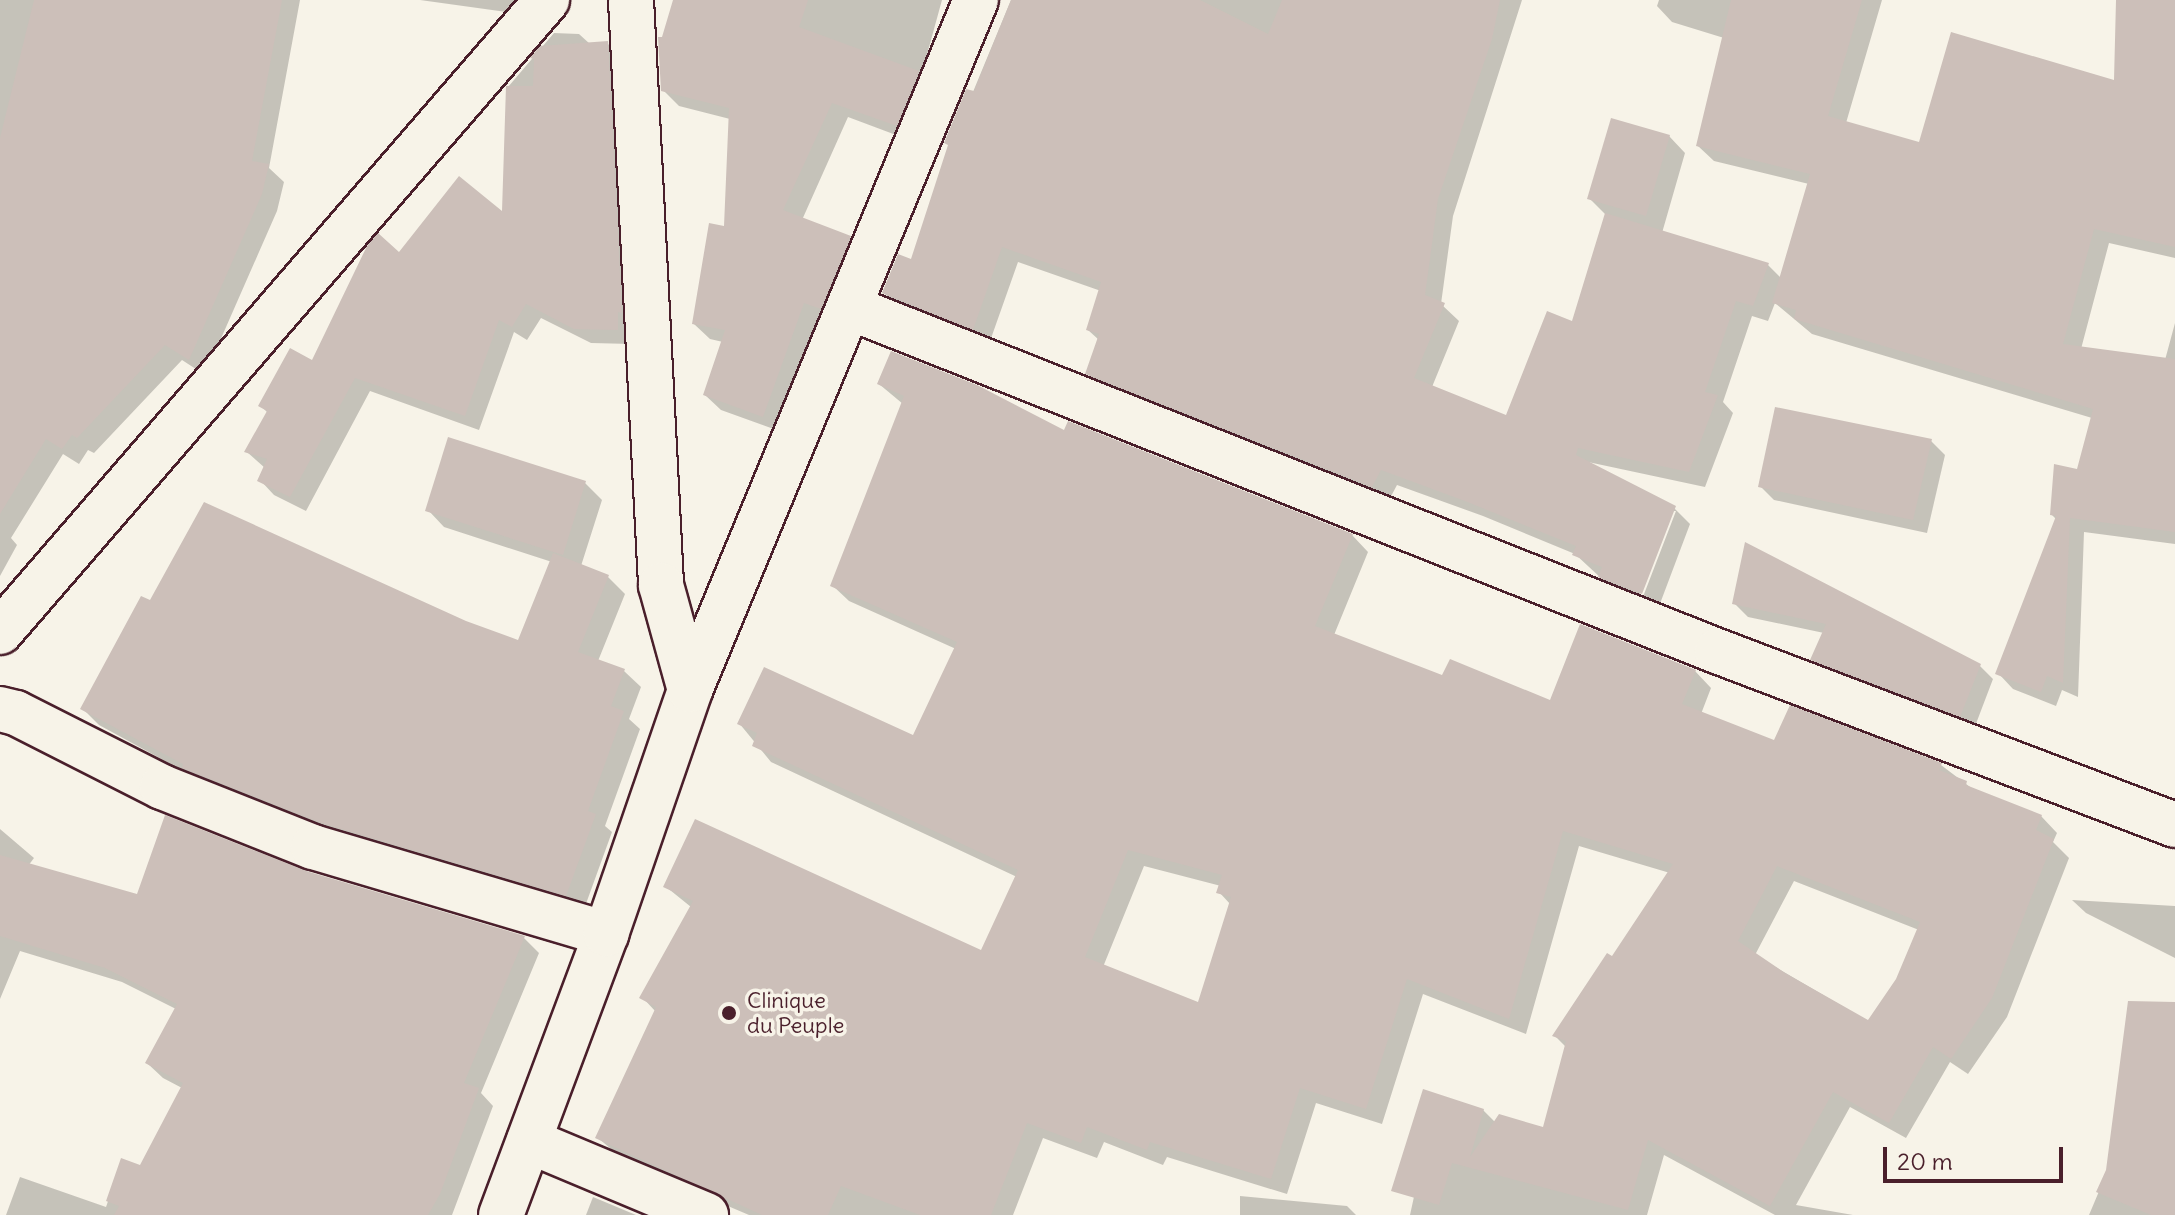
<!DOCTYPE html>
<html>
<head>
<meta charset="utf-8">
<style>
  body { margin:0 }
  #map { position:relative; width:2175px; height:1215px; overflow:hidden; background:#f7f3e8; font-family:Delius,sans-serif }
  div>[style] { position:absolute }
  .shadow>* { inset:0; background:#0003 }
  .building>* { inset:0; background:#ccbfb9 }
  .roads { filter:drop-shadow(2px 0 #4a1f2b) drop-shadow(-2px 0 #4a1f2b) drop-shadow(0 2px #4a1f2b) drop-shadow(0 -2px #4a1f2b) }
  .minor>* { height:44px; margin:-22px; padding:0 22px; transform-origin:22px; border-radius:22px; background:#f7f3e8 }
  .dots>* { width:22px; height:22px; translate:-50% -50%; box-sizing:border-box; border:4px solid #f7f3e8; border-radius:50% }
  span { translate:-50% -50%; white-space:nowrap; text-align:center; line-height:1.15; -webkit-text-stroke:7px #f7f3e8; paint-order:stroke }
  .poi-label { font-size:22px; color:#4a1f2b }
  .left { translate:0 -50%; text-align:left }
  .scale { position:absolute; left:1883px; top:1147px; width:180px; height:36px; box-sizing:border-box; border:4px solid #4a1f2b; border-top:0; padding-left:10px; font-size:24px; line-height:28px; white-space:nowrap; color:#4a1f2b; -webkit-text-stroke:6px #f7f3e8; paint-order:stroke }
</style>
</head>
<body>
<div id="map">
  <div class="shadow">
    <i style="clip-path:polygon(0 0,300px 0,269px 168px,284px 182px,277px 211px,205px 375px,182px 360px,94px 453px,88px 450px,79px 464px,63px 454px,11px 538px,17px 545px,0 576px)"></i>
    <i style="clip-path:polygon(420px 0,531px 0,529px 15px)"></i>
    <i style="clip-path:polygon(675px 0,942px 0,904px 138px,848px 117px,802px 220px,850px 238px,866px 253px,837px 324px,820px 317px,779px 431px,721px 410px,705px 395px,723px 342px,710px 339px,694px 324px,726px 228px,730px 119px,679px 106px,663px 90px,664px 39px)"></i>
    <i style="clip-path:polygon(1011px 0,1522px 0,1453px 216px,1441px 304px,1459px 321px,1432px 387px,1507px 417px,1574px 324px,1607px 216px,1590px 199px,1669px 136px,1685px 153px,1662px 233px,1768px 265px,1781px 278px,1809px 184px,1714px 161px,1698px 146px,1724px 38px,1672px 22px,1657px 6px,1659px 0,1882px 0,1846px 123px,1921px 145px,2116px 83px,2175px 2px,2175px 258px,2109px 243px,2081px 349px,2165px 360px,2175px 323px,2175px 544px,2084px 532px,2078px 697px,2062px 690px,2056px 706px,2013px 689px,1998px 673px,2057px 520px,2052px 515px,2079px 471px,2092px 418px,1812px 334px,1775px 303px,1768px 321px,1752px 316px,1723px 402px,1733px 413px,1705px 487px,1588px 462px,1674px 508px,1690px 524px,1658px 609px,1641px 602px,1676px 511px,1672px 511px,1637px 601px,1616px 592px,1575px 554px,1483px 516px,1397px 485px,1388px 502px,1103px 389px,1087px 373px,1099px 340px,1088px 330px,1101px 291px,1018px 262px,989px 344px,900px 309px,884px 293px,913px 261px,944px 162px)"></i>
    <i style="clip-path:polygon(554px 33px,579px 34px,590px 44px,607px 43px,622px 58px,632px 344px,591px 343px,541px 318px,527px 340px,514px 332px,479px 430px,370px 391px,306px 511px,274px 495px,260px 480px,265px 468px,247px 452px,268px 413px,260px 405px,313px 363px,399px 254px,503px 215px,508px 87px)"></i>
    <i style="clip-path:polygon(evenodd,879px 384px,1066px 433px,1352px 535px,1368px 552px,1334px 635px,1444px 678px,1551px 703px,1695px 671px,1711px 688px,1701px 714px,1775px 743px,1941px 765px,1974px 790px,2041px 816px,2057px 833px,2053px 842px,2069px 858px,2007px 1017px,1968px 1074px,1950px 1062px,1906px 1138px,1850px 1107px,1796px 1205px,1853px 1215px,1775px 1215px,1664px 1155px,1647px 1215px,1410px 1215px,1436px 1095px,1483px 1110px,1496px 1123px,1544px 1130px,1566px 1047px,1554px 1035px,1613px 959px,1670px 873px,1579px 846px,1526px 1034px,1423px 994px,1382px 1124px,1316px 1103px,1287px 1194px,1167px 1157px,1163px 1165px,1104px 1142px,1097px 1158px,1043px 1138px,1013px 1215px,749px 1215px,629px 1164px,598px 1138px,656px 1012px,642px 997px,691px 907px,665px 886px,982px 952px,1017px 877px,771px 762px,739px 723px,914px 738px,956px 649px,849px 601px,832px 585px,903px 404px,879px 384px,1144px 866px,1221px 886px,1219px 892px,1231px 905px,1200px 1005px,1103px 967px,1144px 866px,879px 384px,1794px 881px,1919px 930px,1898px 980px,1869px 1022px,1755px 955px,1794px 881px)"></i>
    <i style="clip-path:polygon(1931px 441px,1945px 455px,1927px 533px,1774px 500px,1760px 486px)"></i>
    <i style="clip-path:polygon(585px 483px,602px 500px,581px 566px,608px 577px,625px 594px,598px 661px,624px 671px,641px 687px,629px 719px,640px 729px,605px 826px,612px 832px,583px 912px,340px 839px,201px 784px,191px 775px,99px 725px,82px 708px,151px 603px,465px 623px,519px 643px,552px 562px,444px 527px,428px 510px)"></i>
    <i style="clip-path:polygon(1747px 545px,1979px 665px,1993px 679px,1974px 729px,1826px 673px,1812px 659px,1824px 633px,1748px 617px,1734px 603px)"></i>
    <i style="clip-path:polygon(0 829px,34px 858px,28px 866px,139px 897px,305px 873px,524px 938px,539px 953px,481px 1093px,493px 1106px,452px 1215px,6px 1215px,20px 1177px,106px 1207px,122px 1161px,141px 1168px,182px 1088px,163px 1078px,147px 1063px,176px 1009px,122px 982px,20px 951px,0 999px)"></i>
    <i style="clip-path:polygon(2072px 900px,2175px 906px,2175px 958px,2086px 913px)"></i>
    <i style="clip-path:polygon(2175px 1004px,2175px 1215px,2089px 1215px,2108px 1170px)"></i>
    <i style="clip-path:polygon(1240px 1196px,1347px 1206px,1356px 1215px,1240px 1215px)"></i>
    <i style="clip-path:polygon(593px 1197px,636px 1215px,586px 1215px)"></i>
  </div>
  <div class="building">
    <i style="clip-path:polygon(34px 0,282px 0,252px 161px,269px 164px,262px 194px,189px 360px,165px 345px,77px 438px,72px 435px,62px 449px,46px 439px,0 514px,0 138px)"></i>
    <i style="clip-path:polygon(673px 0,808px 0,799px 27px,919px 71px,897px 126px,832px 103px,783px 210px,851px 236px,821px 309px,804px 303px,763px 417px,703px 395px,725px 330px,692px 324px,709px 223px,724px 226px,729px 108px,661px 91px,658px 37px,662px 37px)"></i>
    <i style="clip-path:polygon(1011px 0,1200px 0,1268px 34px,1282px 0,1500px 0,1492px 39px,1438px 199px,1425px 295px,1445px 303px,1414px 378px,1506px 415px,1547px 311px,1572px 321px,1605px 213px,1769px 263px,1753px 306px,1736px 301px,1705px 392px,1718px 395px,1689px 472px,1578px 448px,1576px 455px,1676px 506px,1642px 594px,1598px 577px,1602px 567px,1572px 555px,1576px 546px,1465px 501px,1381px 470px,1372px 487px,1085px 374px,1099px 334px,1086px 330px,1101px 282px,1002px 247px,973px 330px,882px 293px,898px 254px,911px 259px,948px 145px,944px 143px,966px 89px,974px 91px)"></i>
    <i style="clip-path:polygon(1731px 0,1862px 0,1828px 116px,1919px 142px,1951px 32px,2114px 80px,2116px 0,2175px 0,2175px 247px,2094px 229px,2063px 344px,2175px 359px,2175px 532px,2070px 518px,2063px 683px,2047px 676px,2041px 692px,1995px 674px,2056px 516px,2050px 515px,2054px 464px,2077px 469px,2093px 409px,1794px 319px,1796px 310px,1772px 303px,1810px 174px,1696px 146px)"></i>
    <i style="clip-path:polygon(608px 41px,622px 313px,618px 312px,618px 330px,574px 329px,526px 304px,512px 327px,499px 320px,465px 416px,355px 378px,290px 497px,257px 481px,267px 459px,244px 452px,267px 411px,258px 406px,290px 348px,312px 360px,367px 246px,378px 233px,399px 252px,459px 176px,502px 211px,506px 86px,533px 86px,534px 59px,530px 58px,540px 46px)"></i>
    <i style="clip-path:polygon(1611px 118px,1670px 135px,1646px 216px,1587px 199px)"></i>
    <i style="clip-path:polygon(evenodd,891px 351px,977px 385px,1064px 430px,1068px 421px,1353px 534px,1315px 626px,1442px 675px,1450px 659px,1550px 700px,1580px 624px,1696px 670px,1682px 704px,1774px 740px,1790px 705px,1942px 763px,1939px 770px,1967px 781px,1966px 785px,2042px 815px,2036px 830px,2054px 839px,1992px 998px,1951px 1059px,1933px 1047px,1889px 1123px,1833px 1092px,1770px 1206px,1648px 1140px,1628px 1210px,1452px 1163px,1439px 1205px,1391px 1191px,1423px 1089px,1484px 1109px,1470px 1157px,1499px 1114px,1543px 1127px,1566px 1041px,1552px 1036px,1607px 953px,1612px 956px,1673px 864px,1563px 831px,1509px 1019px,1407px 979px,1366px 1109px,1300px 1088px,1271px 1179px,1150px 1142px,1147px 1150px,1087px 1127px,1081px 1143px,1027px 1123px,991px 1215px,920px 1215px,841px 1186px,828px 1215px,762px 1215px,595px 1138px,656px 1007px,639px 998px,693px 901px,663px 887px,695px 819px,981px 950px,1018px 870px,752px 746px,757px 733px,737px 724px,764px 667px,913px 735px,957px 642px,830px 586px,904px 396px,877px 384px,891px 351px,1128px 850px,1222px 875px,1216px 893px,1231px 897px,1198px 1002px,1085px 957px,1128px 850px,891px 351px,1777px 866px,1920px 922px,1896px 979px,1868px 1020px,1785px 973px,1738px 941px,1777px 866px)"></i>
    <i style="clip-path:polygon(1775px 407px,1932px 439px,1913px 520px,1758px 487px)"></i>
    <i style="clip-path:polygon(448px 437px,586px 481px,563px 555px,425px 511px)"></i>
    <i style="clip-path:polygon(204px 502px,466px 621px,518px 640px,553px 553px,609px 575px,578px 652px,625px 669px,611px 706px,624px 711px,588px 811px,596px 814px,566px 896px,321px 823px,182px 768px,183px 764px,80px 709px,141px 596px,150px 600px)"></i>
    <i style="clip-path:polygon(1745px 542px,1981px 664px,1960px 717px,1810px 660px,1826px 624px,1732px 604px)"></i>
    <i style="clip-path:polygon(165px 815px,306px 871px,525px 936px,464px 1083px,479px 1088px,440px 1194px,428px 1215px,114px 1215px,119px 1206px,106px 1201px,121px 1158px,140px 1165px,183px 1083px,145px 1063px,177px 1004px,105px 968px,0 936px,0 855px,137px 894px)"></i>
    <i style="clip-path:polygon(2128px 1001px,2175px 1002px,2175px 1215px,2151px 1215px,2096px 1192px,2106px 1170px)"></i>
  </div>
  <div class="roads">
    <div class="minor">
      <i style="left:631px;top:0;width:586px;rotate:87.06deg"></i>
      <i style="left:661px;top:585px;width:109px;rotate:74.6deg"></i>
      <i style="left:851px;top:308px;width:931px;rotate:21.61deg"></i>
      <i style="left:1717px;top:651px;width:490px;rotate:20.8deg"></i>
      <i style="left:0;top:632px;width:836px;rotate:-49.12deg"></i>
      <i style="left:0;top:709px;width:16px;rotate:14deg"></i>
      <i style="left:16px;top:713px;width:164px;rotate:26.9deg"></i>
      <i style="left:162px;top:787px;width:162px;rotate:21.7deg"></i>
      <i style="left:313px;top:847px;width:306px;rotate:16.5deg"></i>
      <i style="left:529px;top:1141px;width:192px;rotate:22.7deg"></i>
      <i style="left:501px;top:1215px;width:300px;rotate:-69.5deg"></i>
      <i style="left:606px;top:934px;width:258px;rotate:-71deg"></i>
      <i style="left:690px;top:690px;width:747px;rotate:-67.49deg"></i>
    </div>
  </div>
  <div class="dots">
    <i style="left:729px;top:1013px;background:#4a1f2b"></i>
  </div>
  <div class="poi-label">
    <span class="left" style="left:747px;top:1013px">Clinique<br>du Peuple</span>
  </div>
  <div class="scale">20 m</div>
</div>
</body>
</html>
